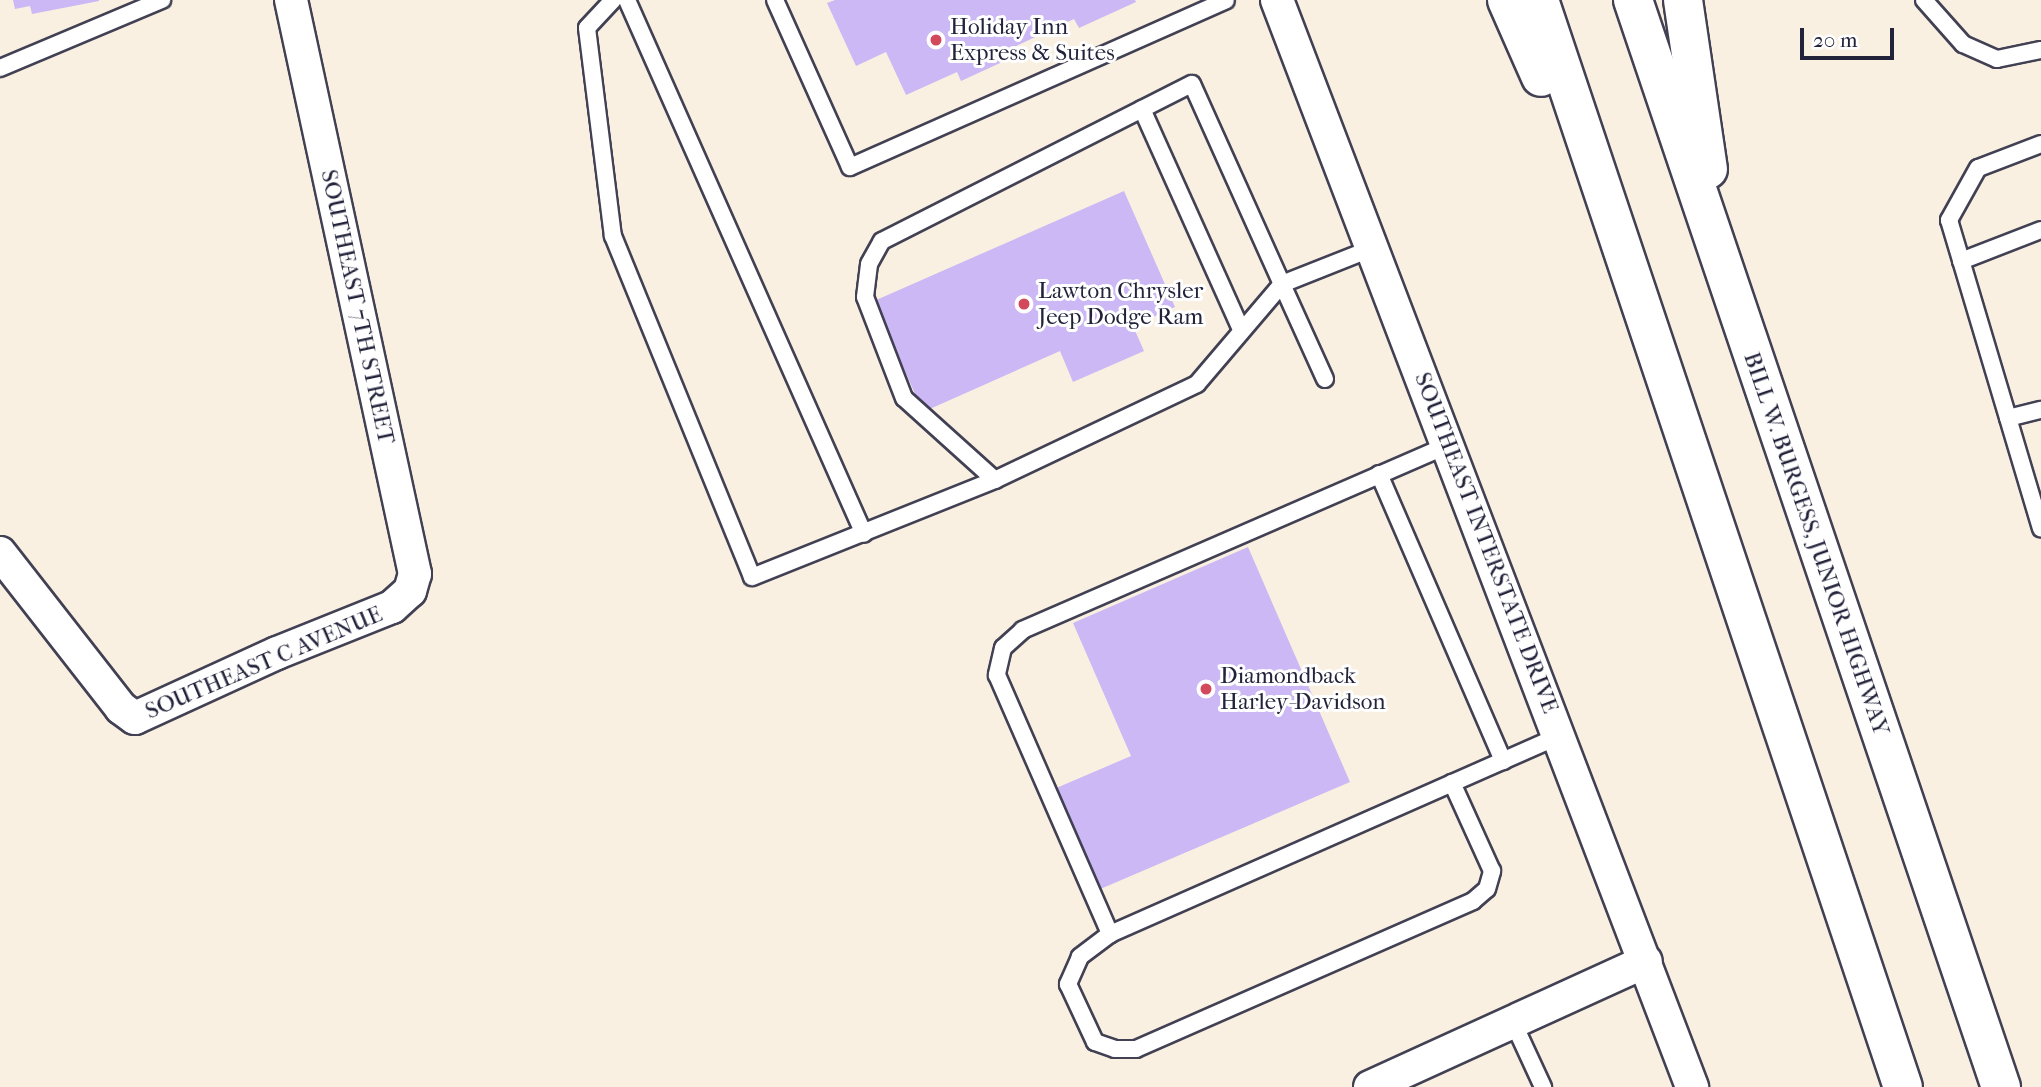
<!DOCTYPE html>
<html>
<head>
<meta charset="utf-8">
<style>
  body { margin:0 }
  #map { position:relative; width:2041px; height:1087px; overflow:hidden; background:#f9f0e1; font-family:"IM FELL French Canon",serif }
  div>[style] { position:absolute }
  .building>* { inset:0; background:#cbb8f5 }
  .roads { filter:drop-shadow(2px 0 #424154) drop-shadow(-2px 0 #424154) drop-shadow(0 2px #424154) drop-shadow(0 -2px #424154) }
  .service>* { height:16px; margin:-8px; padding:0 8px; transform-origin:8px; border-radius:8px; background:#fff }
  .minor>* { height:32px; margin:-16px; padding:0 16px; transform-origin:16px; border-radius:16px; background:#fff }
  .motorway>* { height:38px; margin:-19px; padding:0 19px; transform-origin:19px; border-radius:19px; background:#fff }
  .dots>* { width:19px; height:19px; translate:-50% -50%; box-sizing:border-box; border:4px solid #fff; border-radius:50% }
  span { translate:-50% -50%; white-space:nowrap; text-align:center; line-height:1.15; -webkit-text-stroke:6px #fff; paint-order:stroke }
  .poi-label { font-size:23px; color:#22223b }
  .left { translate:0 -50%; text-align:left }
  .street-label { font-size:23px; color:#22223b }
  .scale { position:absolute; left:1800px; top:28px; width:94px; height:32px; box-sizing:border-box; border:4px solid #22223b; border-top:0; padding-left:9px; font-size:21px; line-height:24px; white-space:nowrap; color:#22223b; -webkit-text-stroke:5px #fff; paint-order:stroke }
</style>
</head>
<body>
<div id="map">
  <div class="building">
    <i style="clip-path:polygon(13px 0,99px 0,99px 1px,32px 14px,30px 6px,15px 9px)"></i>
    <i style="clip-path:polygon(835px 0,1135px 0,1136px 2px,1079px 28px,1074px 19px,997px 55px,1000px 63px,961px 81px,957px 72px,906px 95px,886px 52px,856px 66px,827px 3px)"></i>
    <i style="clip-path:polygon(1124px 191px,1175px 307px,1133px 326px,1144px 351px,1073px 382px,1060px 351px,923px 412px,874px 301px)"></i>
    <i style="clip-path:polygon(1248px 547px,1350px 782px,1098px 890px,1054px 789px,1131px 756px,1073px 623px)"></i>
  </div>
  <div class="roads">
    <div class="service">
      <i style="left:613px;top:0;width:38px;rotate:133deg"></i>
      <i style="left:587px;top:28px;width:210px;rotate:82.9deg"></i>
      <i style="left:613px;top:236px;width:368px;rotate:67.8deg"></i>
      <i style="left:752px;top:577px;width:262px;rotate:-21.8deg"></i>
      <i style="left:627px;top:0;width:584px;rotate:66.07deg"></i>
      <i style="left:775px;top:0;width:183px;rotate:65.8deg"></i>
      <i style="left:850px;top:167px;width:411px;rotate:-23.9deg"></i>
      <i style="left:1924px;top:0;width:59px;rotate:48.4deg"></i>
      <i style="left:1963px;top:44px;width:37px;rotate:24deg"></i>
      <i style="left:1997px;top:59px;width:45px;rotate:-11.6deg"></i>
      <i style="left:0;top:68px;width:176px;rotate:-22.8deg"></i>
      <i style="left:1192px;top:84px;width:219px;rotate:65.8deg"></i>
      <i style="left:1282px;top:284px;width:131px;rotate:130.4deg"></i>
      <i style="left:1197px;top:384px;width:224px;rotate:154.6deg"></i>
      <i style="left:995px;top:480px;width:122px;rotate:-138deg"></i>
      <i style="left:904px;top:398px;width:108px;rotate:-111.1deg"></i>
      <i style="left:865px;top:297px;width:33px;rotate:-83deg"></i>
      <i style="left:869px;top:264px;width:26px;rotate:-61deg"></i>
      <i style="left:882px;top:241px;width:347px;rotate:-26.9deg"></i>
      <i style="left:1142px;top:109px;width:241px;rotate:65.8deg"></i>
      <i style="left:2041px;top:144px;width:67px;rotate:159.1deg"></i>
      <i style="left:1978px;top:168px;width:60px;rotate:119.1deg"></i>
      <i style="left:1949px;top:220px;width:322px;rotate:73.4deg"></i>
      <i style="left:1961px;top:261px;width:86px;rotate:-21.2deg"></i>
      <i style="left:1325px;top:379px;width:104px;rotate:-114.4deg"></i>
      <i style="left:1282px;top:284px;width:98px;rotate:-21.6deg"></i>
      <i style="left:2008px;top:418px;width:34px;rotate:-14deg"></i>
      <i style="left:1448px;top:445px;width:464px;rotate:156.5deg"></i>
      <i style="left:1023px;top:630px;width:27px;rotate:138deg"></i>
      <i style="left:1003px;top:648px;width:28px;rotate:103deg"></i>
      <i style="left:997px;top:675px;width:283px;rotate:66.4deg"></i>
      <i style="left:1110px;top:934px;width:38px;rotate:143deg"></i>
      <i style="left:1080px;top:957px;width:30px;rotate:114deg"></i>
      <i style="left:1068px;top:984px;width:64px;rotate:65deg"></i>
      <i style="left:1095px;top:1042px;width:21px;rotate:19deg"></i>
      <i style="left:1115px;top:1049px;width:21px"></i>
      <i style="left:1136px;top:1049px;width:368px;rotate:-23.7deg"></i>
      <i style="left:1473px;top:901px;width:18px;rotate:-41deg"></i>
      <i style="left:1487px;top:889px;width:19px;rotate:-74deg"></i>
      <i style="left:1492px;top:871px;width:97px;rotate:-114.4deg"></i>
      <i style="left:1379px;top:474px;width:313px;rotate:66.6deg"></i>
      <i style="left:1110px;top:934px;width:491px;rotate:-23.8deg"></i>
      <i style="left:1513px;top:1022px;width:72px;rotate:65.2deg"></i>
    </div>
    <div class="minor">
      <i style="left:1277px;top:0;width:1164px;rotate:69.1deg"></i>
      <i style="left:0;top:553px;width:197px;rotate:52deg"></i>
      <i style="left:121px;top:708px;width:17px;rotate:36deg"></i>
      <i style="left:135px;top:718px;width:156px;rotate:-24.6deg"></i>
      <i style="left:277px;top:653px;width:124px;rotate:-21.8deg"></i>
      <i style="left:392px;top:607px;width:24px;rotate:-42deg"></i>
      <i style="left:410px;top:591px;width:18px;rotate:-74deg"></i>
      <i style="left:415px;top:574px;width:587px;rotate:-102.19deg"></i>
      <i style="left:1370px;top:1087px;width:303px;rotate:-24.5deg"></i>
    </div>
    <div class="motorway">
      <i style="left:1507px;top:0;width:84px;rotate:66.2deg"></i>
      <i style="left:1539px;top:0;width:1146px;rotate:71.49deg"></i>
      <i style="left:1633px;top:0;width:1148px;rotate:71.3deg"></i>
      <i style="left:1683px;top:0;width:171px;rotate:81.6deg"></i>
    </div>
  </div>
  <div class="dots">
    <i style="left:936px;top:40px;background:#d1495b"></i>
    <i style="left:1024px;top:304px;background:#d1495b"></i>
    <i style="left:1206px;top:689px;background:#d1495b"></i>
  </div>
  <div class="poi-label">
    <span class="left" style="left:950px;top:40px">Holiday Inn<br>Express &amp; Suites</span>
    <span class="left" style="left:1038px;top:304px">Lawton Chrysler<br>Jeep Dodge Ram</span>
    <span class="left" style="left:1220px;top:689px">Diamondback<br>Harley-Davidson</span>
  </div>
  <div class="street-label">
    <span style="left:357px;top:307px;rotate:78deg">SOUTHEAST 7TH STREET</span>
    <span style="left:1486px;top:543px;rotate:69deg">SOUTHEAST INTERSTATE DRIVE</span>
    <span style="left:1816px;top:544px;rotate:71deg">BILL W. BURGESS, JUNIOR HIGHWAY</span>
    <span style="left:264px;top:663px;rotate:-23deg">SOUTHEAST C AVENUE</span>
  </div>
  <div class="scale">20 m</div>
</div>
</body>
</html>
